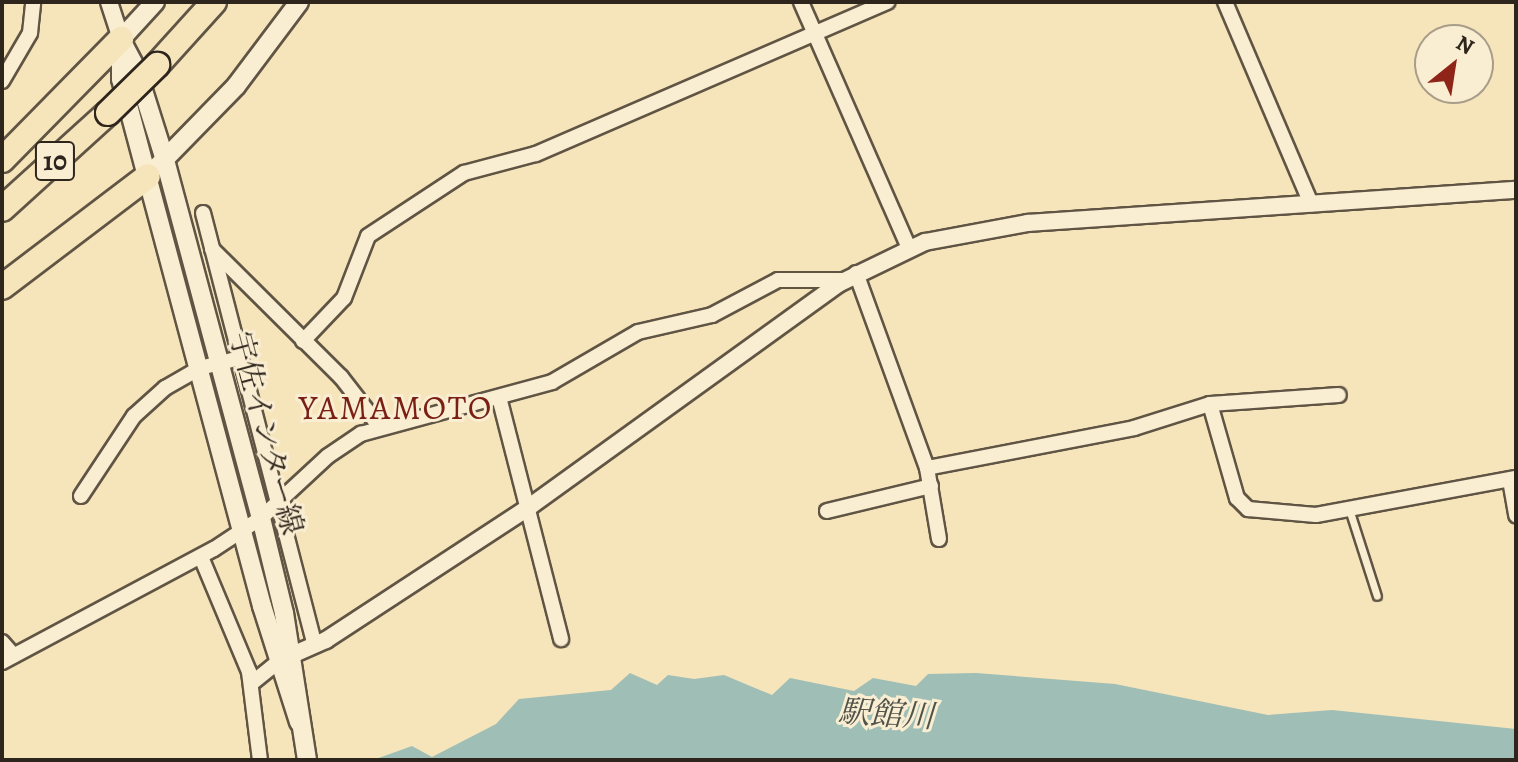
<!DOCTYPE html>
<html>
<head>
<meta charset="utf-8">
<style>
  body { margin:0 }
  #map { position:relative; width:1518px; height:762px; overflow:hidden; background:#f6e4ba; font-family:Alegreya,"Noto Serif JP",serif }
  div>[style] { position:absolute }
  .water>* { inset:0; background:#9ebeb6 }
  .roads { filter:drop-shadow(2px 0 #605544) drop-shadow(-2px 0 #605544) drop-shadow(0 2px #605544) drop-shadow(0 -2px #605544) }
  .service>* { height:7px; margin:-3.5px; padding:0 3.5px; transform-origin:3.5px; border-radius:3.5px; background:#f9edd2 }
  .minor>* { height:14px; margin:-7px; padding:0 7px; transform-origin:7px; border-radius:7px; background:#f9edd2 }
  .tertiary>* { height:16px; margin:-8px; padding:0 8px; transform-origin:8px; border-radius:8px; background:#f9edd2 }
  .secondary>* { height:18px; margin:-9px; padding:0 9px; transform-origin:9px; border-radius:9px; background:#f9edd2 }
  .motorway>* { height:24px; margin:-12px; padding:0 12px; transform-origin:12px; border-radius:12px; background:#f6e4ba }
  .bridges { filter:drop-shadow(2px 0 #2e251c) drop-shadow(-2px 0 #2e251c) drop-shadow(0 2px #2e251c) drop-shadow(0 -2px #2e251c) }
  .motorway-bridge>* { height:24px; margin:-12px; padding:0 12px; transform-origin:12px; border-radius:12px; background:#f6e4ba }
  span { translate:-50% -50%; white-space:nowrap; text-align:center; line-height:1.15; -webkit-text-stroke:6px #f9edd2; paint-order:stroke }
  .shield-label span { padding:2px 6px; background:#f9edd2; border:2px solid; border-radius:6px; -webkit-text-stroke-width:0 }
  .shield-label { font-size:28px; color:#2e251c; font-weight:700 }
  .street-label { font-size:30px; color:#2e251c }
  .water-label { font-size:32px; color:#50534a; font-style:italic }
  .quarter-label { font-size:34px; color:#7a1f14; letter-spacing:2px }
  .frame { position:absolute; inset:0; border:4px solid #2e251c; pointer-events:none }
  .north { position:absolute; left:1414px; top:24px; width:80px; height:80px; box-sizing:border-box; background:#f9edd2; border:2px solid #a89d89; border-radius:50%; rotate:30deg; font-size:22px; font-weight:700; line-height:32px; text-align:center; color:#2e251c }
  .north::after { content:''; display:block; margin:auto; width:28px; height:36px; background:#8f2418; clip-path:polygon(50% 0,100% 100%,50% 72%,0 100%) }
</style>
</head>
<body>
<div id="map">
  <div class="water">
    <i style="clip-path:polygon(630px 673px,657px 685px,668px 675px,694px 679px,724px 675px,772px 695px,790px 678px,854px 691px,873px 678px,916px 686px,928px 674px,976px 673px,1115px 684px,1268px 715px,1332px 710px,1516px 729px,1516px 760px,373px 760px,412px 746px,432px 757px,496px 724px,519px 699px,611px 690px)"></i>
  </div>
  <div class="roads">
    <div class="service">
      <i style="left:1349px;top:509px;width:91px;rotate:72.2deg"></i>
    </div>
    <div class="minor">
      <i style="left:801px;top:2px;width:269px;rotate:66.3deg"></i>
      <i style="left:1225px;top:2px;width:220px;rotate:66.9deg"></i>
      <i style="left:2px;top:81px;width:56px;rotate:-59.7deg"></i>
      <i style="left:30px;top:33px;width:31px;rotate:-84deg"></i>
      <i style="left:203px;top:213px;width:446px;rotate:75.5deg"></i>
      <i style="left:212px;top:249px;width:182px;rotate:44.8deg"></i>
      <i style="left:341px;top:377px;width:62px;rotate:52.2deg"></i>
      <i style="left:856px;top:273px;width:208px;rotate:70deg"></i>
      <i style="left:927px;top:468px;width:72px;rotate:80.4deg"></i>
      <i style="left:303px;top:341px;width:59px;rotate:-46.4deg"></i>
      <i style="left:344px;top:298px;width:66px;rotate:-68.8deg"></i>
      <i style="left:368px;top:236px;width:115px;rotate:-33.3deg"></i>
      <i style="left:464px;top:173px;width:74px;rotate:-14.8deg"></i>
      <i style="left:536px;top:154px;width:383px;rotate:-23.4deg"></i>
      <i style="left:499px;top:397px;width:250px;rotate:75.6deg"></i>
      <i style="left:1210px;top:404px;width:98px;rotate:74deg"></i>
      <i style="left:1237px;top:498px;width:16px;rotate:45deg"></i>
      <i style="left:1248px;top:509px;width:68px;rotate:5deg"></i>
      <i style="left:1316px;top:515px;width:203px;rotate:-10.5deg"></i>
      <i style="left:927px;top:468px;width:211px;rotate:-10.9deg"></i>
      <i style="left:1134px;top:428px;width:80px;rotate:-17.5deg"></i>
      <i style="left:1210px;top:404px;width:129px;rotate:-4deg"></i>
      <i style="left:1510px;top:480px;width:36px;rotate:80deg"></i>
      <i style="left:81px;top:496px;width:96px;rotate:-56.5deg"></i>
      <i style="left:134px;top:416px;width:42px;rotate:-42.1deg"></i>
      <i style="left:165px;top:388px;width:40px;rotate:-29.7deg"></i>
      <i style="left:200px;top:368px;width:41px;rotate:-14deg"></i>
      <i style="left:827px;top:511px;width:107px;rotate:-13.5deg"></i>
      <i style="left:201px;top:557px;width:125px;rotate:67.3deg"></i>
      <i style="left:249px;top:672px;width:89px;rotate:82.9deg"></i>
      <i style="left:2px;top:642px;width:18px;rotate:49deg"></i>
      <i style="left:2px;top:662px;width:240px;rotate:-28.1deg"></i>
      <i style="left:214px;top:549px;width:56px;rotate:-33.4deg"></i>
      <i style="left:261px;top:518px;width:91px;rotate:-42.8deg"></i>
      <i style="left:328px;top:456px;width:40px;rotate:-34deg"></i>
      <i style="left:361px;top:434px;width:198px;rotate:-15.2deg"></i>
      <i style="left:552px;top:382px;width:99px;rotate:-30.2deg"></i>
      <i style="left:638px;top:332px;width:76px;rotate:-12.9deg"></i>
      <i style="left:712px;top:315px;width:75px;rotate:-27.9deg"></i>
      <i style="left:778px;top:280px;width:67px"></i>
      <i style="left:252px;top:683px;width:33px;rotate:-39deg"></i>
    </div>
    <div class="tertiary">
      <i style="left:109px;top:2px;width:39px;rotate:72deg"></i>
      <i style="left:283px;top:659px;width:47px;rotate:-23.8deg"></i>
      <i style="left:326px;top:640px;width:243px;rotate:-33.2deg"></i>
      <i style="left:529px;top:507px;width:381px;rotate:-35.8deg"></i>
      <i style="left:838px;top:284px;width:97px;rotate:-25.8deg"></i>
      <i style="left:925px;top:242px;width:105px;rotate:-10.5deg"></i>
      <i style="left:1028px;top:223px;width:489px;rotate:-3.9deg"></i>
    </div>
    <div class="secondary">
      <i style="left:155px;top:2px;width:50px;rotate:132.6deg"></i>
      <i style="left:121px;top:39px;width:40px;rotate:90deg"></i>
      <i style="left:121px;top:79px;width:546px;rotate:75.02deg"></i>
      <i style="left:262px;top:606px;width:122px;rotate:72.3deg"></i>
      <i style="left:122px;top:42px;width:30px;rotate:62deg"></i>
      <i style="left:136px;top:68px;width:96px;rotate:72.5deg"></i>
      <i style="left:165px;top:160px;width:371px;rotate:75deg"></i>
      <i style="left:261px;top:518px;width:98px;rotate:76.4deg"></i>
      <i style="left:284px;top:613px;width:149px;rotate:81.1deg"></i>
      <i style="left:158px;top:166px;width:112px;rotate:-45.7deg"></i>
      <i style="left:236px;top:86px;width:105px;rotate:-53.1deg"></i>
    </div>
    <div class="motorway">
      <i style="left:157px;top:65px;width:85px;rotate:-47.9deg"></i>
      <i style="left:2px;top:160px;width:170px;rotate:-45.5deg"></i>
      <i style="left:2px;top:209px;width:143px;rotate:-42.2deg"></i>
      <i style="left:2px;top:287px;width:183px;rotate:-37.2deg"></i>
    </div>
  </div>
  <div class="bridges">
    <div class="motorway-bridge">
      <i style="left:108px;top:113px;width:69px;rotate:-44.4deg"></i>
    </div>
  </div>
  <div class="shield-label">
    <span style="left:55px;top:161px">10</span>
  </div>
  <div class="street-label">
    <span style="left:266px;top:433px;rotate:75deg">宇佐インター線</span>
  </div>
  <div class="water-label">
    <span style="left:886px;top:714px;rotate:3deg">駅館川</span>
  </div>
  <div class="quarter-label">
    <span style="left:396px;top:408px">YAMAMOTO</span>
  </div>
  <div class="frame"></div>
  <div class="north">N</div>
</div>
</body>
</html>
